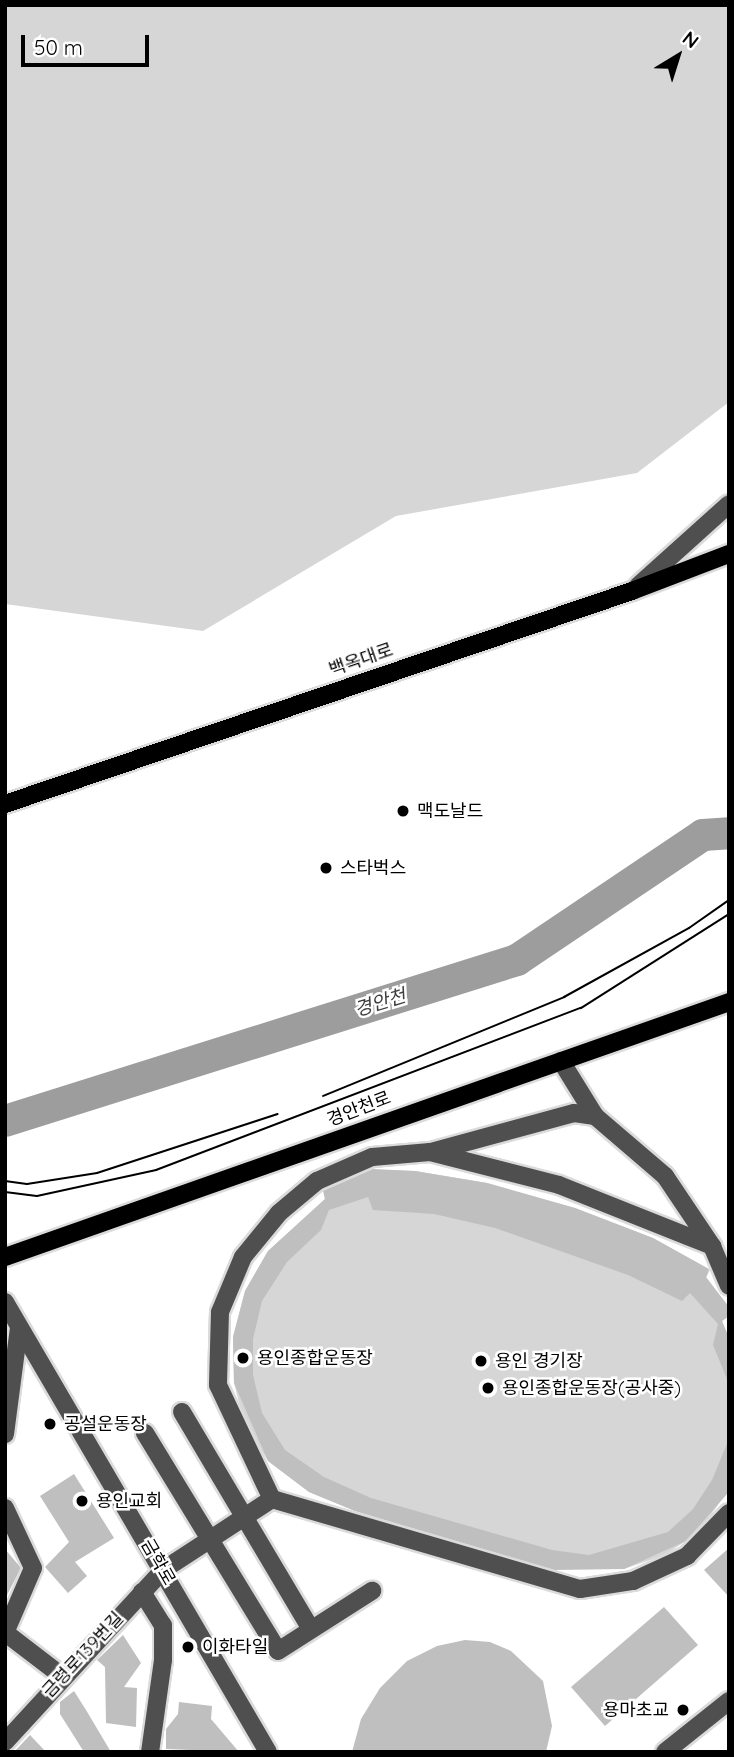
<!DOCTYPE html>
<html>
<head>
<meta charset="utf-8">
<style>
  body { margin:0 }
  #map { position:relative; width:734px; height:1757px; overflow:hidden; background:#fff; font-family:Quicksand,"Noto Sans KR",sans-serif }
  div>[style] { position:absolute }
  .green>* { inset:0; background:#d6d6d6 }
  .river>* { height:32px; margin:-16px; padding:0 16px; transform-origin:16px; border-radius:16px; background:#9d9d9d }
  .building>* { inset:0; background:#bfbfbf }
  .roads { filter:drop-shadow(2px 0 #dbdbdb) drop-shadow(-2px 0 #dbdbdb) drop-shadow(0 2px #dbdbdb) drop-shadow(0 -2px #dbdbdb) }
  .minor>* { height:18px; margin:-9px; padding:0 9px; transform-origin:9px; border-radius:9px; background:#4f4f4f }
  .major>* { height:18px; margin:-9px; padding:0 9px; transform-origin:9px; border-radius:9px; background:#000 }
  .tram>* { height:2px; margin:-1px; padding:0 1px; transform-origin:1px; border-radius:1px; background:#000 }
  .dots>* { width:19px; height:19px; translate:-50% -50%; box-sizing:border-box; border:4px solid #fff; border-radius:50% }
  span { translate:-50% -50%; white-space:nowrap; text-align:center; line-height:1.15; -webkit-text-stroke:5px #fff; paint-order:stroke }
  .street-label { font-size:18px; color:#000 }
  .poi-label { font-size:18px; color:#000 }
  .left { translate:0 -50%; text-align:left }
  .right { translate:-100% -50%; text-align:right }
  .water-label { font-size:19px; color:#3e3e3e; font-style:italic }
  .frame { position:absolute; inset:0; border:7px solid #000; pointer-events:none }
  .north { position:absolute; left:643px; top:21px; width:70px; height:70px; -webkit-text-stroke:5px #fff; paint-order:stroke; rotate:38deg; font-size:19px; font-weight:700; line-height:28px; text-align:center; color:#000 }
  .north::after { content:''; display:block; margin:auto; width:24px; height:32px; background:#000; clip-path:polygon(50% 0,100% 100%,50% 72%,0 100%) }
  .scale { position:absolute; left:21px; top:35px; width:128px; height:32px; box-sizing:border-box; border:4px solid #000; border-top:0; padding-left:9px; font-size:21px; line-height:24px; white-space:nowrap; color:#000; -webkit-text-stroke:5px #fff; paint-order:stroke }
</style>
</head>
<body>
<div id="map">
  <div class="green">
    <i style="clip-path:polygon(5px 5px,729px 5px,729px 402px,637px 473px,396px 516px,203px 631px,5px 604px)"></i>
    <i style="clip-path:polygon(359px 1169px,415px 1171px,487px 1183px,575px 1208px,653px 1238px,710px 1270px,706px 1278px,729px 1307px,729px 1316px,722px 1321px,729px 1338px,729px 1489px,699px 1532px,665px 1555px,624px 1569px,544px 1569px,355px 1511px,309px 1492px,268px 1461px,245px 1426px,234px 1383px,233px 1337px,245px 1291px,268px 1251px,325px 1199px,323px 1186px,357px 1176px)"></i>
  </div>
  <div class="river">
    <i style="left:5px;top:1121px;width:537px;rotate:-17.46deg"></i>
    <i style="left:517px;top:960px;width:224px;rotate:-33.9deg"></i>
    <i style="left:703px;top:835px;width:26px;rotate:-4deg"></i>
  </div>
  <div class="building">
    <i style="clip-path:polygon(372px 1169px,415px 1171px,487px 1183px,575px 1208px,653px 1238px,709px 1269px,706px 1277px,729px 1307px,729px 1316px,722px 1321px,729px 1338px,729px 1384px,713px 1345px,718px 1324px,690px 1293px,682px 1301px,628px 1275px,495px 1228px,434px 1214px,373px 1210px,368px 1197px,329px 1210px,321px 1230px,287px 1262px,262px 1301px,253px 1339px,253px 1375px,262px 1413px,285px 1450px,324px 1477px,371px 1498px,552px 1550px,589px 1555px,668px 1532px,693px 1509px,712px 1480px,729px 1439px,727px 1494px,686px 1541px,624px 1569px,554px 1570px,355px 1511px,309px 1492px,268px 1461px,234px 1383px,233px 1337px,245px 1291px,268px 1251px,325px 1199px,323px 1191px)"></i>
    <i style="clip-path:polygon(74px 1474px,114px 1538px,75px 1562px,87px 1576px,68px 1593px,45px 1567px,69px 1542px,40px 1496px)"></i>
    <i style="clip-path:polygon(729px 1548px,729px 1597px,704px 1570px)"></i>
    <i style="clip-path:polygon(5px 1549px,21px 1568px,5px 1599px)"></i>
    <i style="clip-path:polygon(664px 1607px,698px 1645px,605px 1726px,571px 1687px)"></i>
    <i style="clip-path:polygon(123px 1635px,141px 1663px,124px 1687px,137px 1688px,136px 1727px,106px 1723px,105px 1667px,97px 1660px)"></i>
    <i style="clip-path:polygon(465px 1640px,490px 1642px,511px 1651px,543px 1681px,552px 1726px,546px 1752px,352px 1752px,361px 1719px,380px 1688px,407px 1661px,437px 1646px)"></i>
    <i style="clip-path:polygon(74px 1691px,86px 1710px,111px 1752px,84px 1752px,60px 1714px,60px 1702px)"></i>
    <i style="clip-path:polygon(179px 1702px,212px 1706px,211px 1719px,239px 1752px,166px 1749px,166px 1729px,178px 1714px)"></i>
    <i style="clip-path:polygon(30px 1735px,46px 1752px,14px 1752px)"></i>
  </div>
  <div class="roads">
    <div class="minor">
      <i style="left:638px;top:586px;width:122px;rotate:-42deg"></i>
      <i style="left:561px;top:1061px;width:65px;rotate:58.3deg"></i>
      <i style="left:595px;top:1116px;width:21px;rotate:-172deg"></i>
      <i style="left:574px;top:1113px;width:149px;rotate:164.8deg"></i>
      <i style="left:430px;top:1152px;width:58px;rotate:175.1deg"></i>
      <i style="left:372px;top:1157px;width:60px;rotate:156.4deg"></i>
      <i style="left:317px;top:1181px;width:50px;rotate:139.9deg"></i>
      <i style="left:279px;top:1213px;width:57px;rotate:129.3deg"></i>
      <i style="left:243px;top:1257px;width:60px;rotate:112.7deg"></i>
      <i style="left:220px;top:1312px;width:73px;rotate:91.6deg"></i>
      <i style="left:218px;top:1385px;width:126px;rotate:64.7deg"></i>
      <i style="left:272px;top:1499px;width:321px;rotate:16.3deg"></i>
      <i style="left:580px;top:1589px;width:54px;rotate:-8.6deg"></i>
      <i style="left:633px;top:1581px;width:60px;rotate:-24.8deg"></i>
      <i style="left:687px;top:1556px;width:60px;rotate:-45.7deg"></i>
      <i style="left:595px;top:1116px;width:92px;rotate:40.6deg"></i>
      <i style="left:665px;top:1176px;width:84px;rotate:56.1deg"></i>
      <i style="left:712px;top:1246px;width:43px;rotate:67deg"></i>
      <i style="left:430px;top:1152px;width:133px;rotate:14.3deg"></i>
      <i style="left:559px;top:1185px;width:165px;rotate:21.7deg"></i>
      <i style="left:5px;top:1302px;width:521px;rotate:59.7deg"></i>
      <i style="left:182px;top:1412px;width:251px;rotate:59.3deg"></i>
      <i style="left:145px;top:1433px;width:255px;rotate:58.6deg"></i>
      <i style="left:278px;top:1651px;width:112px;rotate:-32.6deg"></i>
      <i style="left:5px;top:1434px;width:107px;rotate:-82.5deg"></i>
      <i style="left:5px;top:1508px;width:66px;rotate:65deg"></i>
      <i style="left:33px;top:1568px;width:71px;rotate:113.3deg"></i>
      <i style="left:142px;top:1592px;width:39px;rotate:58deg"></i>
      <i style="left:163px;top:1625px;width:35px;rotate:90deg"></i>
      <i style="left:163px;top:1660px;width:93px;rotate:98deg"></i>
      <i style="left:7px;top:1634px;width:71px;rotate:37.5deg"></i>
      <i style="left:5px;top:1742px;width:234px;rotate:-47.4deg"></i>
      <i style="left:163px;top:1570px;width:130px;rotate:-33.1deg"></i>
      <i style="left:665px;top:1752px;width:82px;rotate:-38.6deg"></i>
    </div>
    <div class="major">
      <i style="left:5px;top:804px;width:662px;rotate:-18.76deg"></i>
      <i style="left:632px;top:591px;width:104px;rotate:-20.9deg"></i>
      <i style="left:5px;top:1257px;width:768px;rotate:-19.4deg"></i>
    </div>
  </div>
  <div class="tram">
    <i style="left:323px;top:1096px;width:261px;rotate:-22.3deg"></i>
    <i style="left:564px;top:997px;width:143px;rotate:-28.9deg"></i>
    <i style="left:689px;top:928px;width:49px;rotate:-35deg"></i>
    <i style="left:5px;top:1181px;width:22px;rotate:8deg"></i>
    <i style="left:27px;top:1184px;width:71px;rotate:-8.9deg"></i>
    <i style="left:97px;top:1173px;width:190px;rotate:-18.1deg"></i>
    <i style="left:5px;top:1192px;width:32px;rotate:7deg"></i>
    <i style="left:37px;top:1196px;width:122px;rotate:-12.3deg"></i>
    <i style="left:156px;top:1170px;width:455px;rotate:-20.9deg"></i>
    <i style="left:581px;top:1008px;width:175px;rotate:-32.4deg"></i>
  </div>
  <div class="dots">
    <i style="left:403px;top:811px;background:#000"></i>
    <i style="left:326px;top:868px;background:#000"></i>
    <i style="left:243px;top:1358px;background:#000"></i>
    <i style="left:481px;top:1361px;background:#000"></i>
    <i style="left:488px;top:1388px;background:#000"></i>
    <i style="left:50px;top:1424px;background:#000"></i>
    <i style="left:82px;top:1501px;background:#000"></i>
    <i style="left:188px;top:1647px;background:#000"></i>
    <i style="left:683px;top:1710px;background:#000"></i>
  </div>
  <div class="street-label">
    <span style="left:361px;top:660px;rotate:-19deg">백옥대로</span>
    <span style="left:359px;top:1109px;rotate:-21deg">경안천로</span>
    <span style="left:158px;top:1562px;rotate:60deg">금학로</span>
    <span style="left:83px;top:1655px;rotate:-47deg">금령로139번길</span>
  </div>
  <div class="poi-label">
    <span class="left" style="left:417px;top:811px">맥도날드</span>
    <span class="left" style="left:340px;top:868px">스타벅스</span>
    <span class="left" style="left:257px;top:1358px">용인종합운동장</span>
    <span class="left" style="left:495px;top:1361px">용인 경기장</span>
    <span class="left" style="left:502px;top:1388px">용인종합운동장(공사중)</span>
    <span class="left" style="left:64px;top:1424px">공설운동장</span>
    <span class="left" style="left:96px;top:1501px">용인교회</span>
    <span class="left" style="left:202px;top:1647px">이화타일</span>
    <span class="right" style="left:669px;top:1710px">용마초교</span>
  </div>
  <div class="water-label">
    <span style="left:380px;top:1003px;rotate:-17deg">경안천</span>
  </div>
  <div class="frame"></div>
  <div class="north">N</div>
  <div class="scale">50 m</div>
</div>
</body>
</html>
